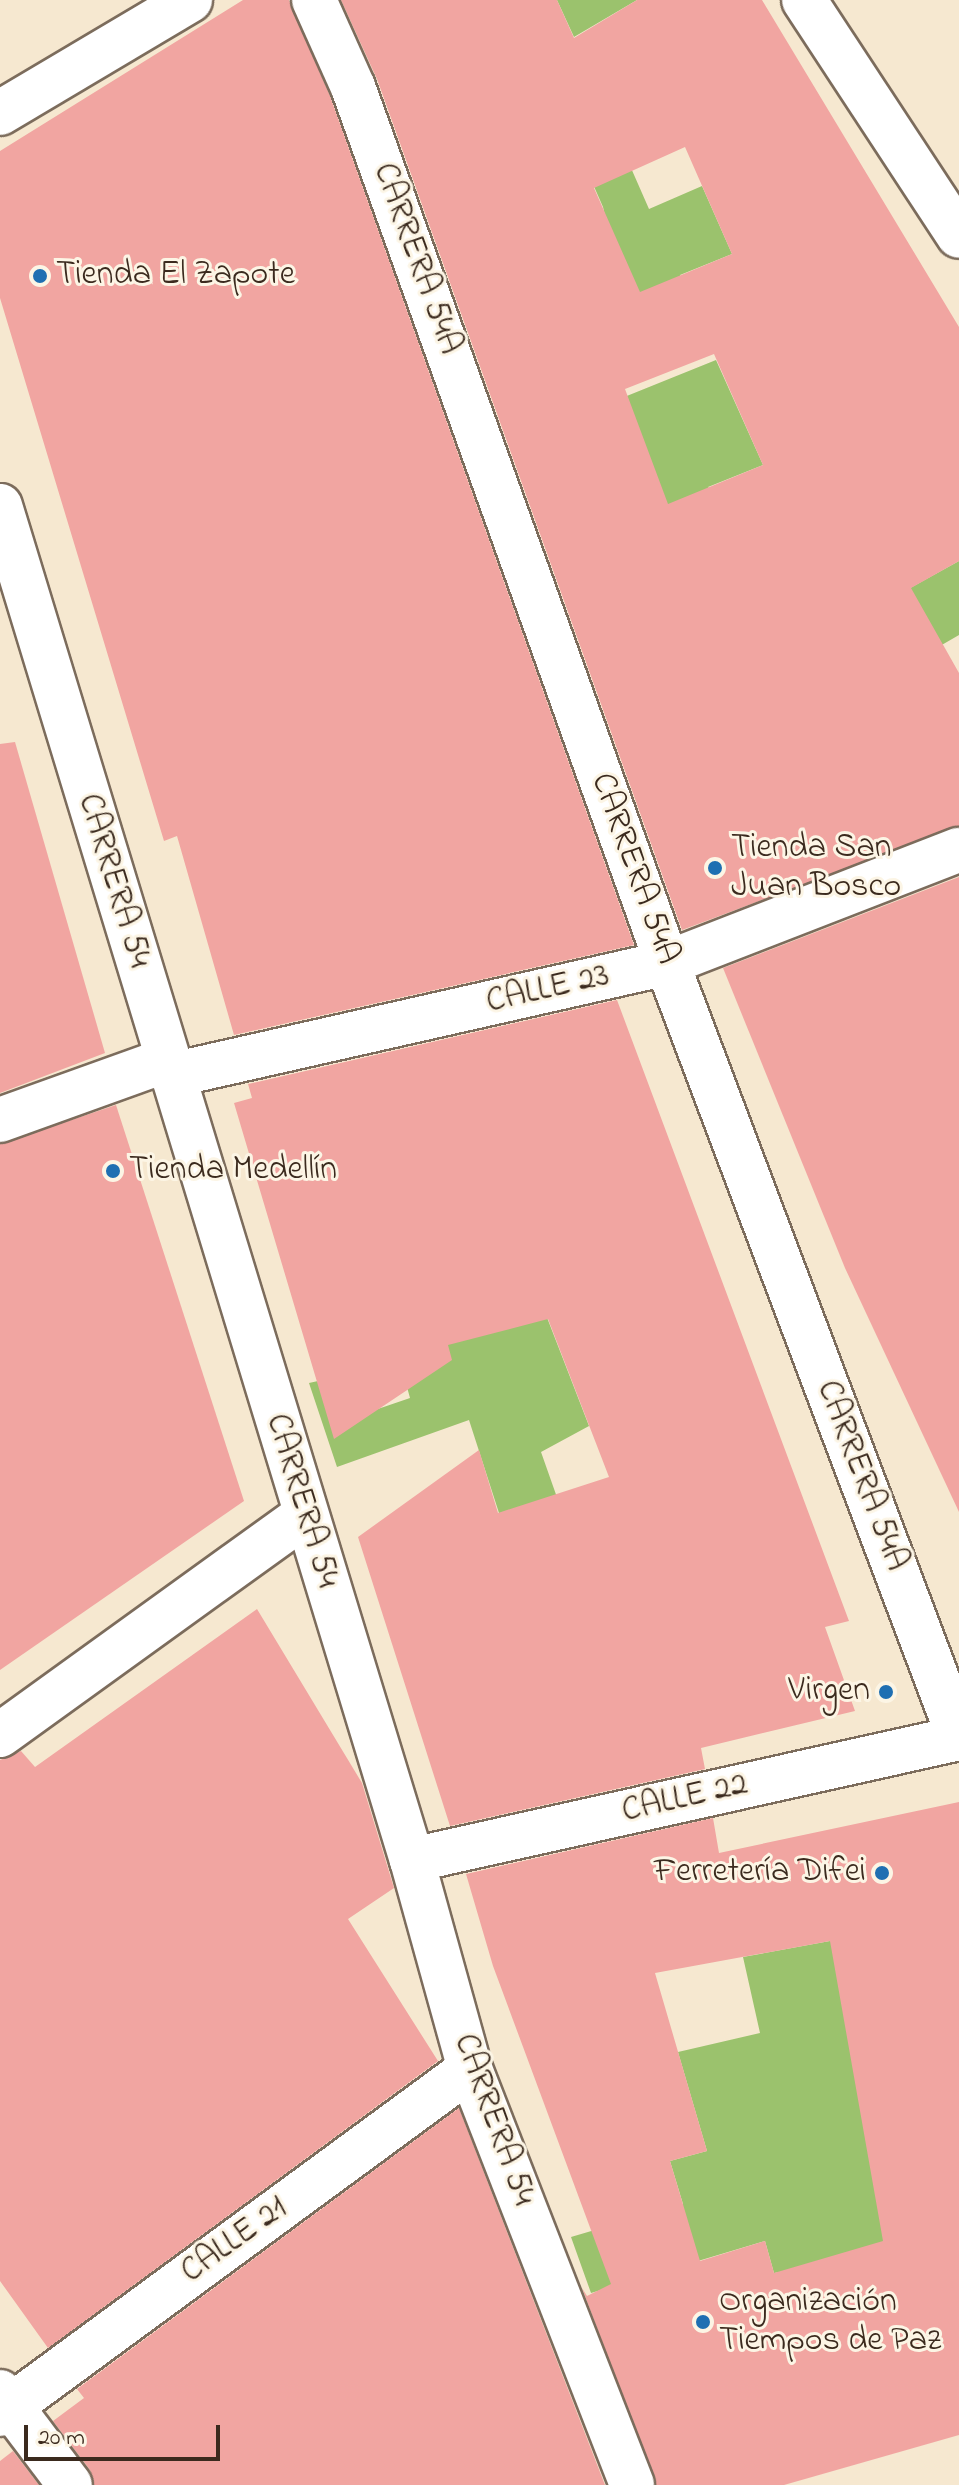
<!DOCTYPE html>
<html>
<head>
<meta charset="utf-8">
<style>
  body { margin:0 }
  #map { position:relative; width:959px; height:2485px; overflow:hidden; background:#f6e8d0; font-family:"Indie Flower",sans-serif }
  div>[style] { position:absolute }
  .green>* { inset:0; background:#9bc26d }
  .building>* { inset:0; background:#f1a5a1 }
  .roads { filter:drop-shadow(2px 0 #7c6c5c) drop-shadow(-2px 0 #7c6c5c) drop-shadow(0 2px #7c6c5c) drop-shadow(0 -2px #7c6c5c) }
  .street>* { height:44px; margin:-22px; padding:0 22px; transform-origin:22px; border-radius:22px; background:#fff }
  .dots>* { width:22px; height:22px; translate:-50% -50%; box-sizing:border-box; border:4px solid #fcf5e5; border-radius:50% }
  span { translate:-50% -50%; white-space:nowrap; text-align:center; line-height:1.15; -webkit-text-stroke:6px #fcf5e5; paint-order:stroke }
  .street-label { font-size:34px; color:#3b2a1e }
  .poi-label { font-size:34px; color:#3b2a1e }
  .left { translate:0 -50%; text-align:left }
  .right { translate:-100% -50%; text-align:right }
  .scale { position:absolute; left:24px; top:2425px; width:196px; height:36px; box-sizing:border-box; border:4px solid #3b2a1e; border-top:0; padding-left:10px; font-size:24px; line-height:28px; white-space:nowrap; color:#3b2a1e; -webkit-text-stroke:6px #fcf5e5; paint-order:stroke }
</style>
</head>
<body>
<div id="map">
  <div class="green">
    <i style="clip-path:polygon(557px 0,637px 0,574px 37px)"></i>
    <i style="clip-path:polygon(613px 127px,649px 209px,702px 186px,732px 254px,680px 275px,696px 314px,633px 337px,603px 207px,575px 143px)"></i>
    <i style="clip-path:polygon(716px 360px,763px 465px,708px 487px,836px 629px,959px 561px,959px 635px,902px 668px,701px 593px,597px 408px)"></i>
    <i style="clip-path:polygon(546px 1315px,589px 1426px,541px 1452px,571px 1537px,499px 1513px,469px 1420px,337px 1467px,309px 1383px,318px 1381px,331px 1425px,410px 1398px,399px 1358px)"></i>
    <i style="clip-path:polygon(830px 1941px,959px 1981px,920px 2249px,774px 2273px,765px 2241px,591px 2293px,571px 2237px,683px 2204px,670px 2161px,707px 2151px,678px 2052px,760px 2033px,743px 1957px)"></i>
  </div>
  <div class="building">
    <i style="clip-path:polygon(243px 0,289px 0,330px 96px,634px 945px,234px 1035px,177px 836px,164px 841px,0 298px,0 151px)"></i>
    <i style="clip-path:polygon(evenodd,341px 0,557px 0,574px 38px,637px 0,762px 0,959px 327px,959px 561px,911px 588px,959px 673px,959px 826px,682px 930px,377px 79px,341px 0,685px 147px,732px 254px,640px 292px,594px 188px,685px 147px,341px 0,714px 354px,763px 465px,668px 504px,625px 389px,714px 354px)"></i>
    <i style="clip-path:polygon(15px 742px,105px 1053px,0 1093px,0 744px)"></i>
    <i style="clip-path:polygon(959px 877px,959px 1512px,845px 1268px,723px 968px)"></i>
    <i style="clip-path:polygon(617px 1000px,849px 1621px,825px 1627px,855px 1711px,701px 1748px,705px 1769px,450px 1826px,358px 1537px,479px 1450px,498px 1513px,609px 1477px,548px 1319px,448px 1345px,452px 1360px,334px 1439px,234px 1103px,252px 1098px,248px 1084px)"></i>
    <i style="clip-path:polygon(116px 1105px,244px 1501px,0 1670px,0 1144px)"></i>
    <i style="clip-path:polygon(257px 1609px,362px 1783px,394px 1888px,348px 1919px,438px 2061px,48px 2348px,0 2281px,0 1760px,21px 1751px,35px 1767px)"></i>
    <i style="clip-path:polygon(evenodd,959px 1802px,959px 2435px,784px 2485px,656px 2485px,582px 2288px,587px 2296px,611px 2284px,493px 1966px,466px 1874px,713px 1818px,719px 1853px,959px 1802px,830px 1941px,883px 2241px,774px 2273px,765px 2241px,700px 2261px,670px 2161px,707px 2151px,655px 1973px,830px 1941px)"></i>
    <i style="clip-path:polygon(459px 2108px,605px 2485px,94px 2485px,90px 2470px,53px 2421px,84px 2398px,77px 2389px)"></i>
    <i style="clip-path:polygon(13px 2451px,39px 2485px,0 2485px,0 2461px)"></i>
  </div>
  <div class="roads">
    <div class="street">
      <i style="left:314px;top:0;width:95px;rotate:65.9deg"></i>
      <i style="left:353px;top:87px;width:931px;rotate:70.28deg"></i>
      <i style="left:667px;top:963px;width:827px;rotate:69.33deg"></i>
      <i style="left:804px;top:0;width:282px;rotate:56.7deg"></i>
      <i style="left:0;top:113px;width:221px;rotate:-30.7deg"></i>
      <i style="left:0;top:506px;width:1415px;rotate:73.08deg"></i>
      <i style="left:412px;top:1860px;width:217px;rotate:74.5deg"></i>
      <i style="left:470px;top:2069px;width:446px;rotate:68.7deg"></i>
      <i style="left:172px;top:1075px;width:508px;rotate:-12.75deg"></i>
      <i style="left:667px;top:963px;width:313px;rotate:-21.2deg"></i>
      <i style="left:0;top:1120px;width:177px;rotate:-19.8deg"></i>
      <i style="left:0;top:1735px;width:376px;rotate:-35.8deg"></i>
      <i style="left:412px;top:1860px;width:560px;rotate:-12.57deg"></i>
      <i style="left:0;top:2392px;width:116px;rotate:53deg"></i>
      <i style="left:0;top:2414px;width:583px;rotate:-36.28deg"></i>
    </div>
  </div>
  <div class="dots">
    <i style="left:40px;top:276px;background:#1f6fb2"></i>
    <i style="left:715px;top:868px;background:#1f6fb2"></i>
    <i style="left:113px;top:1171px;background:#1f6fb2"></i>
    <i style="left:886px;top:1692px;background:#1f6fb2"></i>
    <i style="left:882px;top:1873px;background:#1f6fb2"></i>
    <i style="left:703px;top:2322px;background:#1f6fb2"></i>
  </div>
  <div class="street-label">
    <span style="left:416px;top:259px;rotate:70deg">CARRERA 54A</span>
    <span style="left:634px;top:869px;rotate:70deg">CARRERA 54A</span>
    <span style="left:113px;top:881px;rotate:73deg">CARRERA 54</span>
    <span style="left:548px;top:990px;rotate:-13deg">CALLE 23</span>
    <span style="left:861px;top:1476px;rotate:69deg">CARRERA 54A</span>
    <span style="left:301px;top:1501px;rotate:73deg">CARRERA 54</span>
    <span style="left:685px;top:1799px;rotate:-13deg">CALLE 22</span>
    <span style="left:493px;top:2120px;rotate:70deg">CARRERA 54</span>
    <span style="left:235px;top:2241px;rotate:-36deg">CALLE 21</span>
  </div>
  <div class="poi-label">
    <span class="left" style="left:56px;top:276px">Tienda El Zapote</span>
    <span class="left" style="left:731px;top:868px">Tienda San<br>Juan Bosco</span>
    <span class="left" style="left:129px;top:1171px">Tienda Medellín</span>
    <span class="right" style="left:870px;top:1692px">Virgen</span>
    <span class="right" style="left:866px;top:1873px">Ferretería Difei</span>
    <span class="left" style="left:719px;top:2322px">Organización<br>Tiempos de Paz</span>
  </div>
  <div class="scale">20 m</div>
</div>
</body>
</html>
